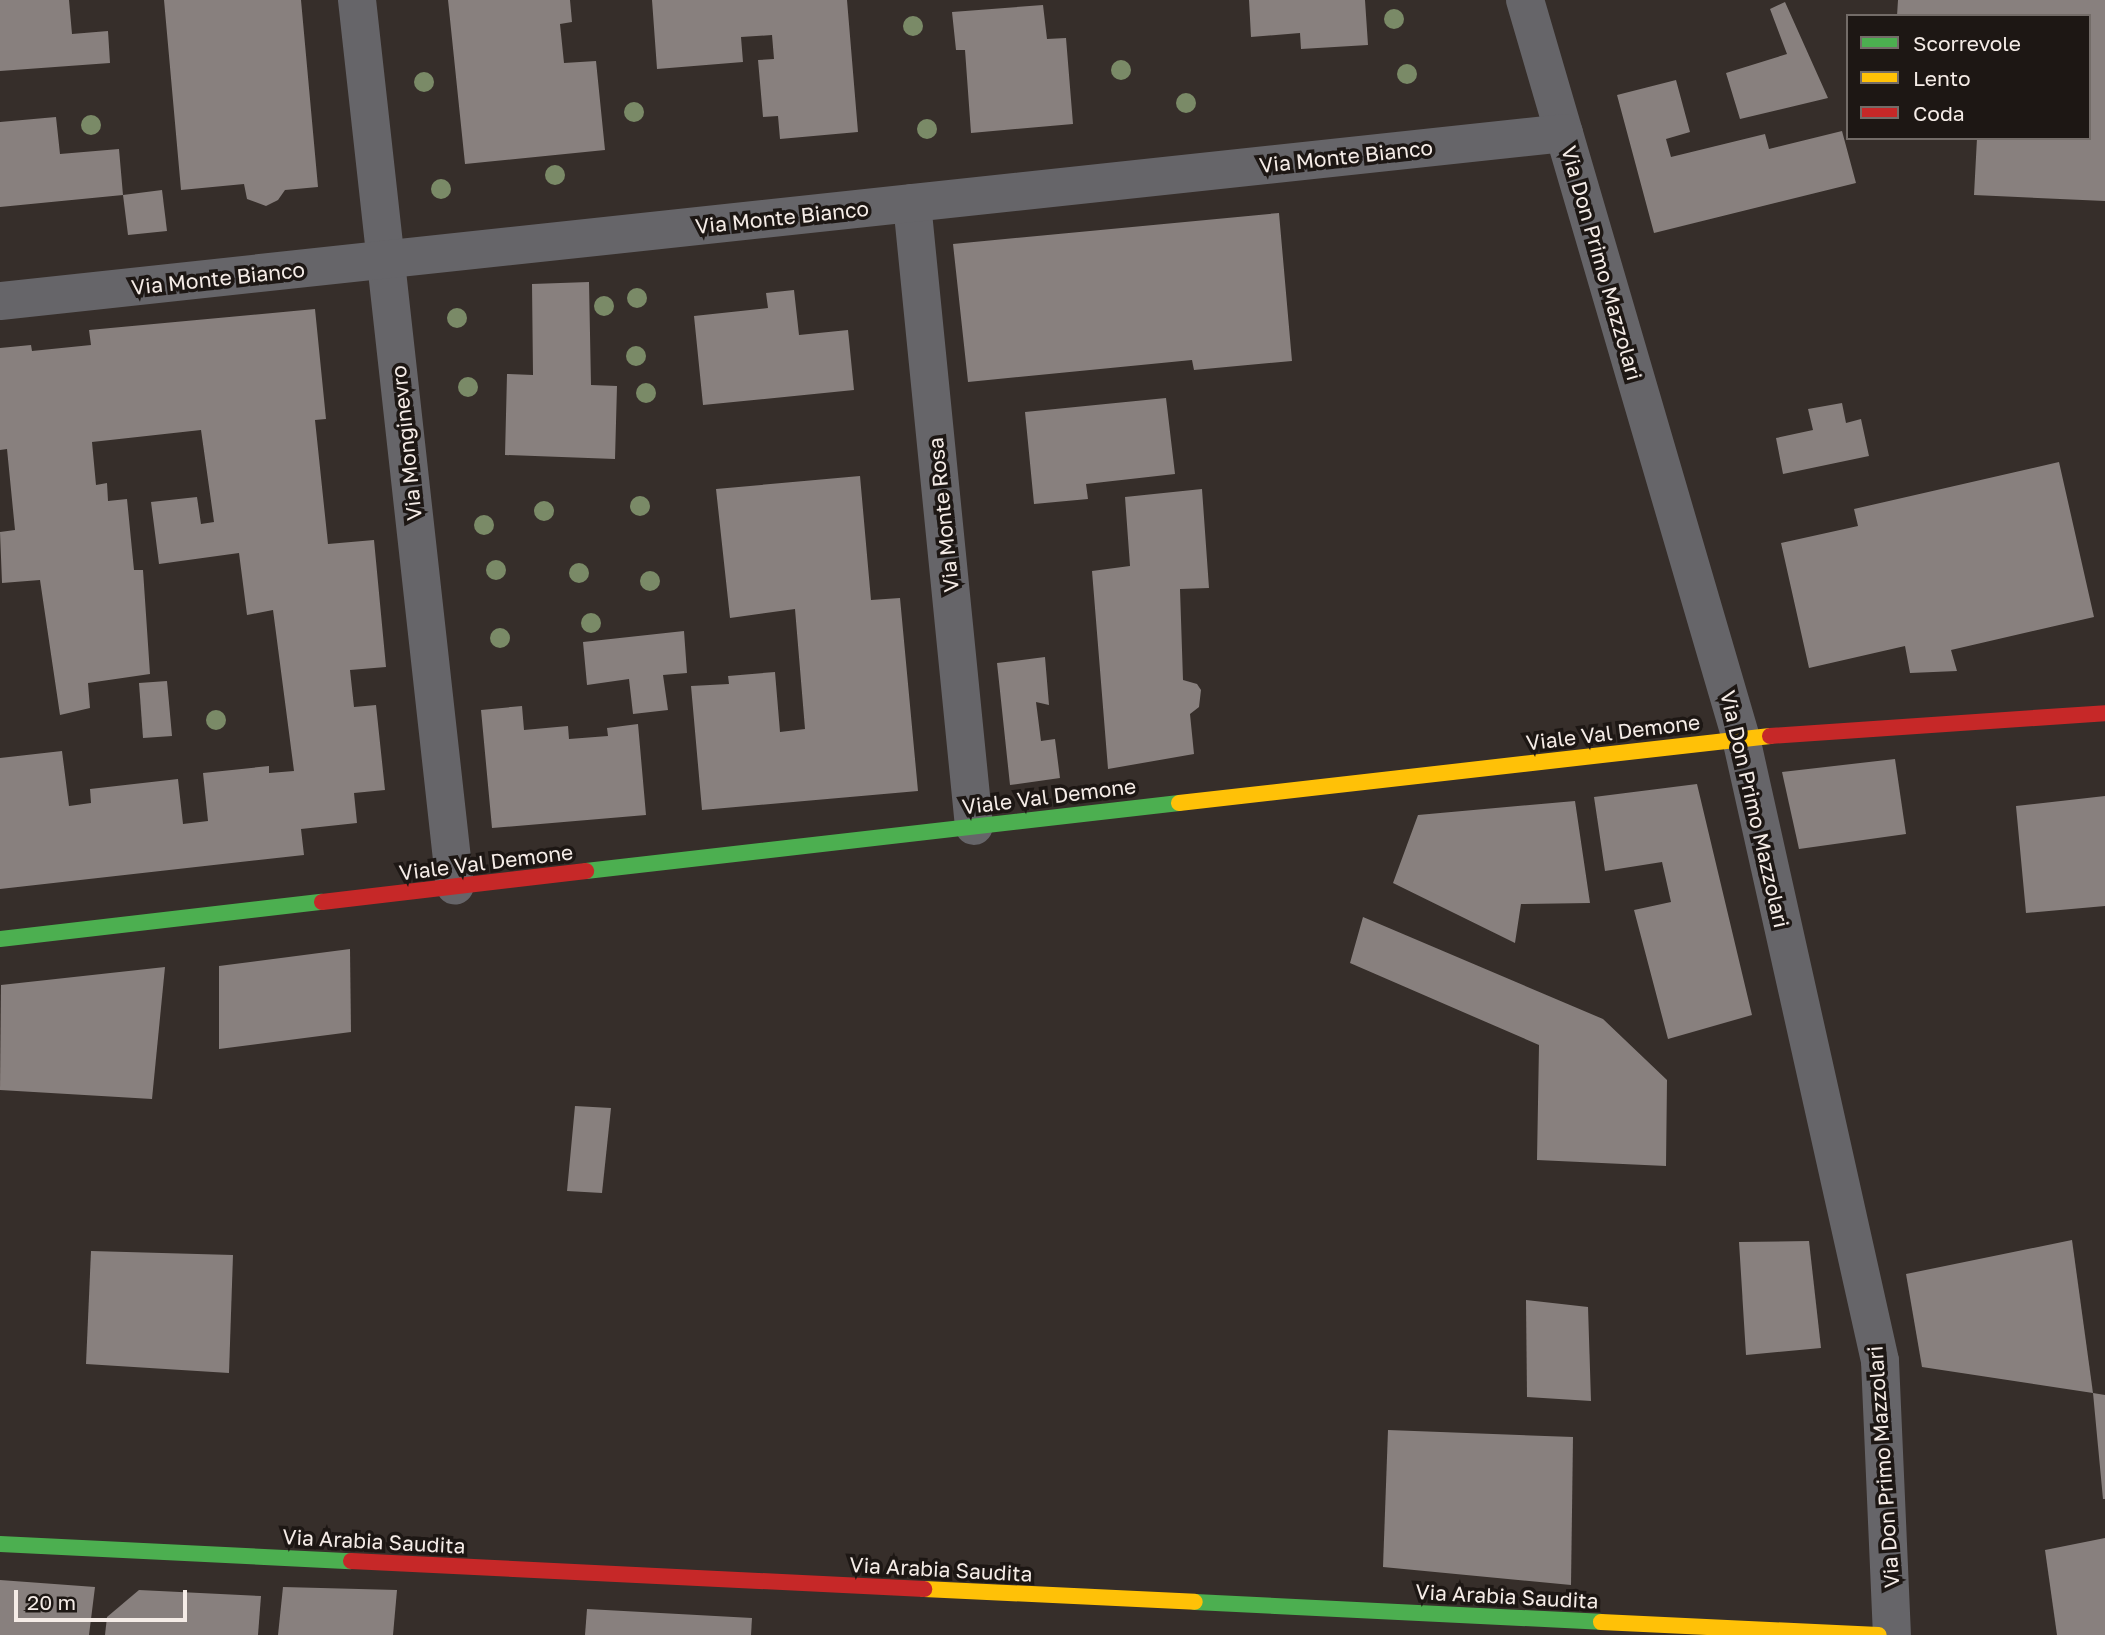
<!DOCTYPE html>
<html>
<head>
<meta charset="utf-8">
<style>
  body { margin:0 }
  #map { position:relative; width:2105px; height:1635px; overflow:hidden; background:#362e2a; font-family:"Golos Text",sans-serif }
  div>[style] { position:absolute }
  .building>* { inset:0; background:#88807e }
  .street>* { height:38px; margin:-19px; padding:0 19px; transform-origin:19px; border-radius:19px; background:#666569 }
  .fast>* { height:16px; margin:-8px; padding:0 8px; transform-origin:8px; border-radius:8px; background:#4caf50 }
  .slow>* { height:16px; margin:-8px; padding:0 8px; transform-origin:8px; border-radius:8px; background:#ffc107 }
  .jam>* { height:16px; margin:-8px; padding:0 8px; transform-origin:8px; border-radius:8px; background:#c62828 }
  .trees>* { width:20px; height:20px; margin:-10px; border-radius:50%; background:#7a8a67 }
  span { translate:-50% -50%; white-space:nowrap; text-align:center; line-height:1.15; -webkit-text-stroke:7px #1d1714; paint-order:stroke }
  .street-label { font-size:21px; color:#f5ece7 }
  .legend { position:absolute; left:1846px; top:14px; width:245px; height:126px; box-sizing:border-box; background:#1d1714; border:2px solid #736c68; margin:0; padding:9px 12px; list-style:none; font-size:21px; color:#f5ece7 }
  .legend li { display:flex; align-items:center; gap:14px; height:35px }
  .legend b { width:35px; border:2px solid #736c68 }
  .scale { position:absolute; left:14px; top:1590px; width:173px; height:32px; box-sizing:border-box; border:4px solid #f5ece7; border-top:0; padding-left:9px; font-size:21px; line-height:24px; white-space:nowrap; color:#f5ece7; -webkit-text-stroke:5px #1d1714; paint-order:stroke }
</style>
</head>
<body>
<div id="map">
  <div class="building">
    <i style="clip-path:polygon(0 0,69px 0,72px 34px,108px 31px,110px 63px,0 71px)"></i>
    <i style="clip-path:polygon(164px 0,301px 0,318px 187px,285px 190px,278px 200px,266px 206px,247px 199px,244px 184px,181px 190px)"></i>
    <i style="clip-path:polygon(448px 0,570px 0,572px 22px,560px 24px,564px 63px,596px 61px,605px 150px,465px 164px)"></i>
    <i style="clip-path:polygon(652px 0,847px 0,858px 132px,780px 139px,778px 116px,763px 117px,758px 60px,774px 59px,772px 35px,741px 37px,743px 62px,657px 69px)"></i>
    <i style="clip-path:polygon(1249px 0,1365px 0,1368px 45px,1301px 49px,1300px 33px,1251px 37px)"></i>
    <i style="clip-path:polygon(1898px 0,2105px 0,2105px 201px,1974px 195px,1977px 138px,2089px 138px,2089px 16px,1897px 16px)"></i>
    <i style="clip-path:polygon(1785px 2px,1828px 98px,1740px 119px,1726px 73px,1787px 54px,1770px 9px)"></i>
    <i style="clip-path:polygon(1043px 5px,1047px 39px,1066px 38px,1073px 124px,971px 133px,965px 50px,956px 50px,952px 12px)"></i>
    <i style="clip-path:polygon(1676px 80px,1690px 132px,1666px 139px,1671px 157px,1765px 134px,1769px 149px,1842px 131px,1856px 183px,1654px 233px,1617px 95px)"></i>
    <i style="clip-path:polygon(56px 117px,60px 154px,119px 149px,123px 195px,0 207px,0 122px)"></i>
    <i style="clip-path:polygon(162px 190px,167px 231px,128px 235px,123px 195px)"></i>
    <i style="clip-path:polygon(1279px 213px,1292px 361px,1194px 370px,1192px 360px,968px 382px,953px 244px)"></i>
    <i style="clip-path:polygon(589px 282px,591px 385px,617px 386px,615px 459px,505px 455px,507px 374px,533px 375px,532px 284px)"></i>
    <i style="clip-path:polygon(794px 290px,799px 335px,848px 330px,854px 390px,703px 405px,694px 316px,768px 308px,766px 293px)"></i>
    <i style="clip-path:polygon(315px 309px,326px 419px,315px 420px,328px 544px,374px 540px,386px 667px,350px 670px,354px 707px,376px 705px,385px 790px,354px 793px,357px 823px,301px 829px,304px 855px,0 889px,0 758px,62px 751px,69px 806px,91px 803px,90px 789px,178px 779px,183px 824px,208px 821px,203px 773px,269px 766px,269px 773px,294px 771px,273px 610px,247px 615px,239px 553px,159px 564px,151px 502px,197px 497px,201px 524px,214px 522px,201px 430px,92px 442px,96px 485px,107px 483px,108px 501px,127px 499px,134px 570px,143px 570px,150px 674px,88px 683px,90px 708px,60px 715px,40px 580px,2px 583px,0 532px,15px 530px,7px 449px,0 450px,0 348px,31px 345px,32px 351px,91px 345px,89px 330px)"></i>
    <i style="clip-path:polygon(1166px 398px,1175px 474px,1086px 484px,1088px 499px,1034px 504px,1025px 412px)"></i>
    <i style="clip-path:polygon(1842px 403px,1846px 423px,1861px 419px,1869px 456px,1783px 474px,1776px 438px,1813px 430px,1808px 409px)"></i>
    <i style="clip-path:polygon(2059px 462px,2094px 617px,1951px 650px,1957px 671px,1910px 673px,1905px 646px,1809px 668px,1781px 543px,1858px 526px,1854px 509px)"></i>
    <i style="clip-path:polygon(860px 476px,871px 600px,900px 598px,918px 791px,702px 810px,691px 686px,729px 684px,728px 676px,775px 672px,780px 732px,805px 729px,795px 609px,730px 618px,716px 489px)"></i>
    <i style="clip-path:polygon(1202px 489px,1209px 588px,1180px 589px,1183px 680px,1197px 684px,1201px 690px,1199px 707px,1190px 714px,1194px 754px,1108px 769px,1092px 571px,1130px 566px,1125px 497px)"></i>
    <i style="clip-path:polygon(684px 631px,687px 673px,663px 675px,668px 710px,633px 714px,629px 679px,587px 685px,583px 642px)"></i>
    <i style="clip-path:polygon(1045px 657px,1049px 705px,1036px 702px,1041px 741px,1055px 739px,1060px 778px,1010px 785px,997px 663px)"></i>
    <i style="clip-path:polygon(167px 681px,172px 736px,143px 738px,139px 683px)"></i>
    <i style="clip-path:polygon(522px 706px,524px 730px,568px 726px,569px 739px,608px 736px,607px 728px,638px 724px,646px 815px,492px 828px,481px 710px)"></i>
    <i style="clip-path:polygon(1895px 759px,1906px 834px,1799px 849px,1782px 772px)"></i>
    <i style="clip-path:polygon(1697px 784px,1752px 1015px,1668px 1039px,1634px 910px,1671px 902px,1662px 862px,1605px 871px,1594px 797px)"></i>
    <i style="clip-path:polygon(2105px 796px,2105px 906px,2026px 913px,2016px 806px)"></i>
    <i style="clip-path:polygon(1575px 801px,1590px 903px,1521px 904px,1515px 943px,1393px 883px,1418px 815px)"></i>
    <i style="clip-path:polygon(1363px 917px,1603px 1019px,1667px 1080px,1666px 1166px,1537px 1160px,1539px 1045px,1350px 963px)"></i>
    <i style="clip-path:polygon(350px 949px,351px 1032px,219px 1049px,219px 966px)"></i>
    <i style="clip-path:polygon(165px 967px,152px 1099px,0 1090px,1px 985px)"></i>
    <i style="clip-path:polygon(575px 1106px,611px 1108px,602px 1193px,567px 1191px)"></i>
    <i style="clip-path:polygon(2072px 1240px,2093px 1393px,1922px 1367px,1906px 1274px)"></i>
    <i style="clip-path:polygon(1809px 1241px,1821px 1348px,1746px 1355px,1739px 1242px)"></i>
    <i style="clip-path:polygon(91px 1251px,233px 1255px,229px 1373px,86px 1364px)"></i>
    <i style="clip-path:polygon(1526px 1300px,1588px 1307px,1591px 1401px,1527px 1397px)"></i>
    <i style="clip-path:polygon(2093px 1393px,2105px 1395px,2105px 1499px,2103px 1499px)"></i>
    <i style="clip-path:polygon(1388px 1430px,1573px 1437px,1571px 1585px,1383px 1567px)"></i>
    <i style="clip-path:polygon(2105px 1538px,2105px 1635px,2057px 1635px,2045px 1550px)"></i>
    <i style="clip-path:polygon(0 1580px,95px 1587px,89px 1635px,0 1635px)"></i>
    <i style="clip-path:polygon(283px 1587px,397px 1590px,393px 1635px,278px 1635px)"></i>
    <i style="clip-path:polygon(139px 1590px,261px 1596px,258px 1635px,105px 1635px,107px 1617px)"></i>
    <i style="clip-path:polygon(587px 1609px,752px 1618px,751px 1635px,585px 1635px)"></i>
  </div>
  <div class="street">
    <i style="left:357px;top:0;width:891px;rotate:83.69deg"></i>
    <i style="left:1525px;top:0;width:769px;rotate:73.69deg"></i>
    <i style="left:1741px;top:738px;width:638px;rotate:77.42deg"></i>
    <i style="left:1880px;top:1361px;width:274px;rotate:87.5deg"></i>
    <i style="left:912px;top:203px;width:626px;rotate:84.32deg"></i>
    <i style="left:0;top:301px;width:1573px;rotate:-6.13deg"></i>
  </div>
  <div class="fast">
    <i style="left:586px;top:871px;width:597px;rotate:-6.54deg"></i>
    <i style="left:0;top:939px;width:324px;rotate:-6.6deg"></i>
    <i style="left:0;top:1544px;width:351px;rotate:2.8deg"></i>
    <i style="left:1195px;top:1602px;width:406px;rotate:2.8deg"></i>
  </div>
  <div class="slow">
    <i style="left:1179px;top:803px;width:595px;rotate:-6.47deg"></i>
    <i style="left:924px;top:1589px;width:271px;rotate:2.7deg"></i>
    <i style="left:1601px;top:1622px;width:278px;rotate:2.7deg"></i>
  </div>
  <div class="jam">
    <i style="left:1770px;top:736px;width:336px;rotate:-3.9deg"></i>
    <i style="left:322px;top:902px;width:266px;rotate:-6.7deg"></i>
    <i style="left:351px;top:1561px;width:574px;rotate:2.8deg"></i>
  </div>
  <div class="trees">
    <i style="left:1394px;top:19px"></i>
    <i style="left:913px;top:26px"></i>
    <i style="left:1121px;top:70px"></i>
    <i style="left:1407px;top:74px"></i>
    <i style="left:424px;top:82px"></i>
    <i style="left:1186px;top:103px"></i>
    <i style="left:634px;top:112px"></i>
    <i style="left:91px;top:125px"></i>
    <i style="left:927px;top:129px"></i>
    <i style="left:555px;top:175px"></i>
    <i style="left:441px;top:189px"></i>
    <i style="left:637px;top:298px"></i>
    <i style="left:604px;top:306px"></i>
    <i style="left:457px;top:318px"></i>
    <i style="left:636px;top:356px"></i>
    <i style="left:468px;top:387px"></i>
    <i style="left:646px;top:393px"></i>
    <i style="left:640px;top:506px"></i>
    <i style="left:544px;top:511px"></i>
    <i style="left:484px;top:525px"></i>
    <i style="left:496px;top:570px"></i>
    <i style="left:579px;top:573px"></i>
    <i style="left:650px;top:581px"></i>
    <i style="left:591px;top:623px"></i>
    <i style="left:500px;top:638px"></i>
    <i style="left:216px;top:720px"></i>
  </div>
  <div class="street-label">
    <span style="left:1346px;top:156px;rotate:-6deg">Via Monte Bianco</span>
    <span style="left:782px;top:217px;rotate:-6deg">Via Monte Bianco</span>
    <span style="left:1602px;top:263px;rotate:74deg">Via Don Primo Mazzolari</span>
    <span style="left:218px;top:278px;rotate:-6deg">Via Monte Bianco</span>
    <span style="left:406px;top:443px;rotate:-96deg">Via Monginevro</span>
    <span style="left:943px;top:515px;rotate:-96deg">Via Monte Rosa</span>
    <span style="left:1613px;top:732px;rotate:-7deg">Viale Val Demone</span>
    <span style="left:1049px;top:796px;rotate:-7deg">Viale Val Demone</span>
    <span style="left:1755px;top:809px;rotate:77deg">Via Don Primo Mazzolari</span>
    <span style="left:486px;top:862px;rotate:-7deg">Viale Val Demone</span>
    <span style="left:1883px;top:1467px;rotate:-94deg">Via Don Primo Mazzolari</span>
    <span style="left:374px;top:1541px;rotate:3deg">Via Arabia Saudita</span>
    <span style="left:941px;top:1569px;rotate:3deg">Via Arabia Saudita</span>
    <span style="left:1507px;top:1596px;rotate:3deg">Via Arabia Saudita</span>
  </div>
  <ul class="legend">
  <li><b style="height:9px;background:#4caf50"></b>Scorrevole</li>
  <li><b style="height:9px;background:#ffc107"></b>Lento</li>
  <li><b style="height:9px;background:#c62828"></b>Coda</li>
  </ul>
  <div class="scale">20 m</div>
</div>
</body>
</html>
